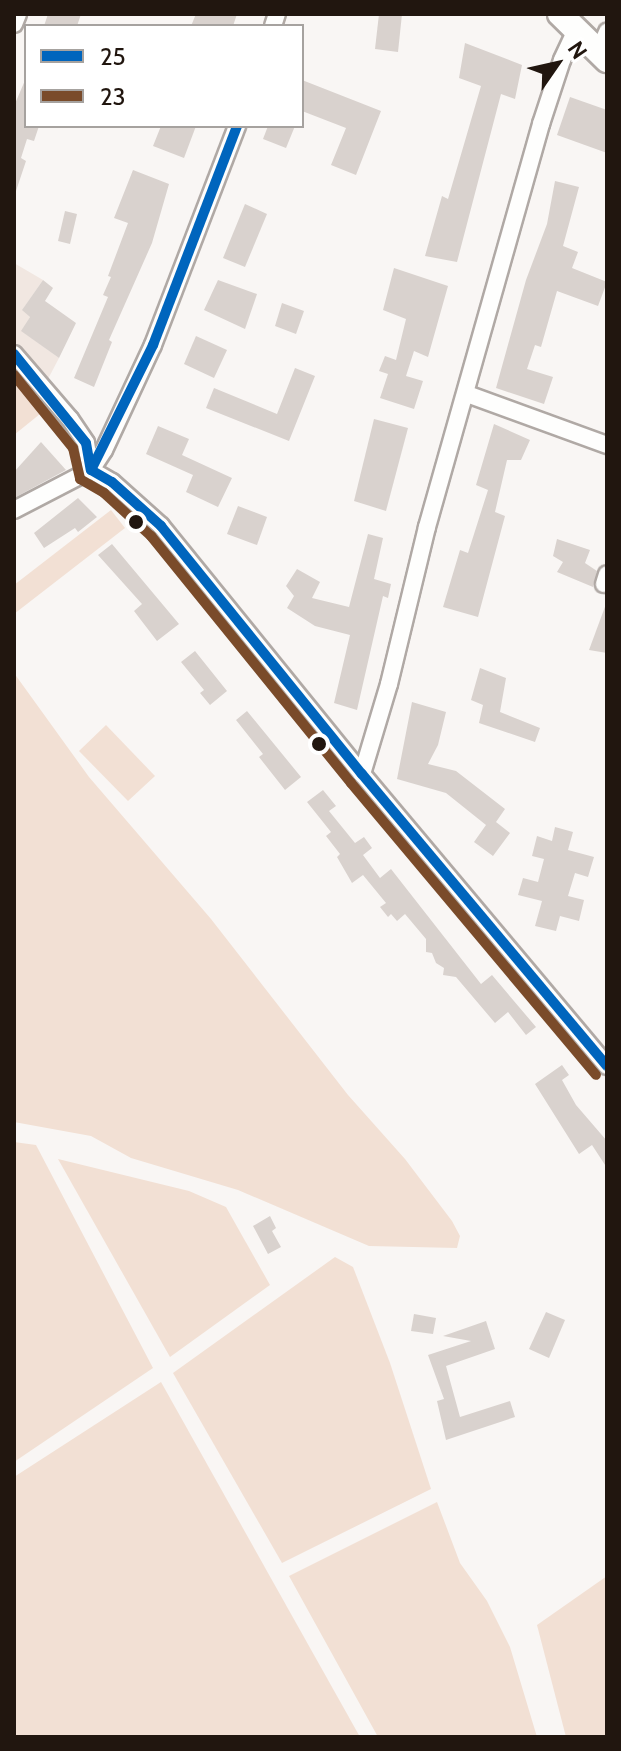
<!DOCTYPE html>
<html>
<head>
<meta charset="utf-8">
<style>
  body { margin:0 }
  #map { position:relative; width:621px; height:1751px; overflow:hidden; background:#f9f6f4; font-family:Cabin,sans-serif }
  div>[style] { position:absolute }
  .built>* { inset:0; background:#f1e7e1 }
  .green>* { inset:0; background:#f2e0d4 }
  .building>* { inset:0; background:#d9d2ce }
  .roads { filter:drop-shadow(2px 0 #b0a9a5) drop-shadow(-2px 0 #b0a9a5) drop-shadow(0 2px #b0a9a5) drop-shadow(0 -2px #b0a9a5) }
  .minor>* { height:16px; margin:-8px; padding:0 8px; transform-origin:8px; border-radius:8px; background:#fefefd }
  .primary>* { height:24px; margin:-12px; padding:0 12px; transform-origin:12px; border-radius:12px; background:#fefefd }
  .bus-1>* { height:10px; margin:-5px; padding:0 5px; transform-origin:5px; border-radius:5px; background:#0065bd }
  .bus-2>* { height:10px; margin:-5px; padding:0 5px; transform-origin:5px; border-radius:5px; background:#7a4b2a }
  .dots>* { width:22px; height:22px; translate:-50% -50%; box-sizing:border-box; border:4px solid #fff; border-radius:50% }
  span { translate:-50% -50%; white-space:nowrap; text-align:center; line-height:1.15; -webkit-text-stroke:8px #fff; paint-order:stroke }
  .frame { position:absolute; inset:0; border:16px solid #21160f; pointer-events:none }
  .legend { position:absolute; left:24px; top:24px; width:280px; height:104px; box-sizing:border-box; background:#fff; border:2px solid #a6a29f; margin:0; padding:10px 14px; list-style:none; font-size:24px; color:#21160f }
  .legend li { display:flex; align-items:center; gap:16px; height:40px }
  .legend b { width:40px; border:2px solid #a6a29f }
  .north { position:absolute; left:517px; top:24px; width:80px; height:80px; -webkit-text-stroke:6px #fff; paint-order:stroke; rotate:56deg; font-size:22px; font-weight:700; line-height:32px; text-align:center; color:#21160f }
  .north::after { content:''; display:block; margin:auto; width:28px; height:36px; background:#21160f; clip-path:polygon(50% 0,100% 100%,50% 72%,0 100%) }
</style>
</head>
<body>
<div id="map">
  <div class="built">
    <i style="clip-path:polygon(14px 263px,43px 280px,23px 309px,30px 317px,22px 331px,59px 358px,48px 379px,14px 345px)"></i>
  </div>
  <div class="green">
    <i style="clip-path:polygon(14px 354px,56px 401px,14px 435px)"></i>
    <i style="clip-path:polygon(111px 510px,125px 528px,14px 614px,14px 585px)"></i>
    <i style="clip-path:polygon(14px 673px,89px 777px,211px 919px,348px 1095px,405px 1159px,452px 1221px,460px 1236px,457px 1248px,369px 1246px,238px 1190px,131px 1158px,91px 1136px,14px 1122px)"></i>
    <i style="clip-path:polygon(106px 725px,155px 776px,128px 801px,79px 751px)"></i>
    <i style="clip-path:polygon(14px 1142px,36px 1145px,153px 1368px,14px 1462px)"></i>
    <i style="clip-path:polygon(58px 1159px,189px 1191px,226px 1207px,270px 1285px,170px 1357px)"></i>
    <i style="clip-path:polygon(335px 1257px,353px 1267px,390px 1363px,431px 1489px,282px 1563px,173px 1373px)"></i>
    <i style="clip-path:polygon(161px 1382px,360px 1737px,14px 1737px,14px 1477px)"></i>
    <i style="clip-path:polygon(437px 1502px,460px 1563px,487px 1601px,510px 1647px,537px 1737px,378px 1737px,289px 1576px)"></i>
    <i style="clip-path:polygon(607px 1576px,607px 1737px,566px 1737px,537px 1625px)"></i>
  </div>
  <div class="building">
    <i style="clip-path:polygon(48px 14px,81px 14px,77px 26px,44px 26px)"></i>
    <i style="clip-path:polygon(196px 14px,237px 14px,233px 26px,191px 26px)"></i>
    <i style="clip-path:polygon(379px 14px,402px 14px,398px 52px,375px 49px)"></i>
    <i style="clip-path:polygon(465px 43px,522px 65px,515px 99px,501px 94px,457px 262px,425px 256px,442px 196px,448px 199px,481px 86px,459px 78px)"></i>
    <i style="clip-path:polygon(26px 78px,26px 126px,39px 126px,34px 141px,27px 139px,21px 158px,26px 161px,16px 191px,14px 106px)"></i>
    <i style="clip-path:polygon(302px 80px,381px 111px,356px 175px,331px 165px,346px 128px,302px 111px)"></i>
    <i style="clip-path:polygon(570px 97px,607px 110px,607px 153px,557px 135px)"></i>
    <i style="clip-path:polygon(161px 126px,196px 126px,184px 158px,153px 146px)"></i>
    <i style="clip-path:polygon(268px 126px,295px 126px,286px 148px,263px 139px)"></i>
    <i style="clip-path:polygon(133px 170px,169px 184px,152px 243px,109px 340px,112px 342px,94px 387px,74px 378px,108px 297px,103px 295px,111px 277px,108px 276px,128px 223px,114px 218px)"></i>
    <i style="clip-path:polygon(555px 181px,579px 187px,563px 246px,578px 252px,572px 268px,607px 282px,598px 306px,557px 291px,541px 347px,535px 345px,527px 369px,553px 377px,544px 404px,496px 388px,526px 280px,547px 224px)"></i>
    <i style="clip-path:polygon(245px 204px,267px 214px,245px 267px,223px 258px)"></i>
    <i style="clip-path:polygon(65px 211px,77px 214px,70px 244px,58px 241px)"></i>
    <i style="clip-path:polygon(394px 268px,448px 286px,428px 357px,414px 351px,406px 376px,423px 381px,414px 409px,380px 398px,388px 374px,379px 371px,385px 356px,396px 360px,406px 319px,383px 310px)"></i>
    <i style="clip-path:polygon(43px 280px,53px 288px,45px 301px,76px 323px,59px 358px,21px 331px,30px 317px,22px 310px)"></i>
    <i style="clip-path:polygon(218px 280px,257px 294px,245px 329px,204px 310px)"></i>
    <i style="clip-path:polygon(282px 303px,304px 311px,296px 334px,275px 326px)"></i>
    <i style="clip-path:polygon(196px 336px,227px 350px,214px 378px,184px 364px)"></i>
    <i style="clip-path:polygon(295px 368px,315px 376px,289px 441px,206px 408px,214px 388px,277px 414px)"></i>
    <i style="clip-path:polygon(374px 419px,408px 428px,386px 511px,354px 501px)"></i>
    <i style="clip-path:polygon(494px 424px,530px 440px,521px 460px,507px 460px,495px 512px,505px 516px,478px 617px,443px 607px,460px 550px,468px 553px,488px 490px,476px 485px)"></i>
    <i style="clip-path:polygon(158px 426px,189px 439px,182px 455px,232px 478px,218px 507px,186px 492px,193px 475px,146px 454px)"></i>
    <i style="clip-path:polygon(41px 442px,66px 470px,14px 498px,14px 472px)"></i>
    <i style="clip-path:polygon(78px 498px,97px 517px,78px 532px,75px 528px,44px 548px,34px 533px)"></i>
    <i style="clip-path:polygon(238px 506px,267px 517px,257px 545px,227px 534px)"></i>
    <i style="clip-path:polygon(368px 534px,383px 538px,374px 579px,391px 584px,388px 598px,383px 596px,357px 710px,334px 703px,350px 635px,315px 626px,287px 608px,294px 596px,286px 586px,297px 569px,320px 582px,312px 598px,349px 607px)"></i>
    <i style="clip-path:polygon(557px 539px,590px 550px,585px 563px,597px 571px,593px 587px,557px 572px,563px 562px,553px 556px)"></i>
    <i style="clip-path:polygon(112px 544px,179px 624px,157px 641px,134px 611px,142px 604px,98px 555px)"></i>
    <i style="clip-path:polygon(606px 604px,607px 604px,607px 653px,589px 650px)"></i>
    <i style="clip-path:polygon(195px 651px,227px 691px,210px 705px,200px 693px,204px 690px,181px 662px)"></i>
    <i style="clip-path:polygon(480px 668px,506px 678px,500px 712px,540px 728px,535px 742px,479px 723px,483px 705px,471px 700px)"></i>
    <i style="clip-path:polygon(412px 702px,446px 712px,438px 745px,428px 764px,456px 771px,505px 809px,496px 822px,510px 833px,493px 856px,474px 842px,486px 825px,446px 793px,397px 779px)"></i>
    <i style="clip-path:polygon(247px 711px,301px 777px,285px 790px,259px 757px,263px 754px,236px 720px)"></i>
    <i style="clip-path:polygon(323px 790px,336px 806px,329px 811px,355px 843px,364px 837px,372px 848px,363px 855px,380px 878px,391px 869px,481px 984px,492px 975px,536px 1027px,526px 1035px,508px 1012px,495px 1023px,456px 977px,443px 975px,444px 968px,436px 963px,432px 953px,426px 952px,426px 939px,405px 914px,397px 921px,391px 914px,388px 917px,380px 907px,386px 903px,363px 875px,352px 883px,337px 857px,340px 854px,326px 836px,331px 832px,307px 802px)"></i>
    <i style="clip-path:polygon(555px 827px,573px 832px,568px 850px,594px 857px,588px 877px,575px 873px,568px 896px,584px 900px,579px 921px,560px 916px,556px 931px,535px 926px,542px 901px,518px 895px,523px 878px,538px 882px,544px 859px,532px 856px,537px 836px,552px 841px)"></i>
    <i style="clip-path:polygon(562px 1065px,569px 1075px,562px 1080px,576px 1105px,607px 1141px,607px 1168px,592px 1145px,579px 1154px,535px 1084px)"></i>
    <i style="clip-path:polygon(270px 1216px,276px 1228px,272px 1231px,281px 1247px,268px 1254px,253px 1226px)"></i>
    <i style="clip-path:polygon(546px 1312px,565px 1320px,549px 1358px,529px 1349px)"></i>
    <i style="clip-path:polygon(414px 1314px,436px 1318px,433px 1334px,411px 1331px)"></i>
    <i style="clip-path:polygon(486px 1321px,495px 1349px,446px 1366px,460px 1417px,510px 1401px,515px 1417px,446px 1440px,437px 1401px,444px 1399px,428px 1355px,471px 1341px,443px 1336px)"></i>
  </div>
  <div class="roads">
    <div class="minor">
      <i style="left:14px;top:24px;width:11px;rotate:-68deg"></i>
      <i style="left:273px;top:26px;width:13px;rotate:-72deg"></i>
      <i style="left:599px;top:51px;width:21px;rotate:-67deg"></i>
      <i style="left:14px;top:354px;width:86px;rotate:49.3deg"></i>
      <i style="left:70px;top:419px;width:29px;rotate:56deg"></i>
      <i style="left:86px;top:443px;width:27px;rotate:80deg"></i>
      <i style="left:91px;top:470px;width:24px;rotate:30deg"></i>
      <i style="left:112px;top:482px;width:66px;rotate:41.9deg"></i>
      <i style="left:161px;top:526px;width:319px;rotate:51deg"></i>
      <i style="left:362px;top:774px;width:381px;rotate:50deg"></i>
      <i style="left:467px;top:394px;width:149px;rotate:20deg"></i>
      <i style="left:14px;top:510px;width:87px;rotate:-27.5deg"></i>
      <i style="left:91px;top:470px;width:24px;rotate:-57deg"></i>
      <i style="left:104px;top:450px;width:116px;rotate:-65deg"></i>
      <i style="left:153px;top:345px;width:235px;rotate:-69deg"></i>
      <i style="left:604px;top:584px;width:10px;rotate:-73deg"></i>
      <i style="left:362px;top:774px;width:94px;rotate:-73.3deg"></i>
      <i style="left:389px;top:684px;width:162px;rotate:-76.4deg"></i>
      <i style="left:427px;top:527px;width:419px;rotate:-74.2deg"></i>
      <i style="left:541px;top:124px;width:67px;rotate:-71.8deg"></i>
      <i style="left:562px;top:60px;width:33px;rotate:-65deg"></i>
    </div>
    <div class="primary">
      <i style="left:560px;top:14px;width:66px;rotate:44.4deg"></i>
    </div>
  </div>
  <div class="bus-1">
    <i style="left:14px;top:354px;width:114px;rotate:51deg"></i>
    <i style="left:86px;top:443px;width:27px;rotate:80deg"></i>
    <i style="left:91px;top:470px;width:24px;rotate:30deg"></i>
    <i style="left:112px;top:482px;width:66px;rotate:41.9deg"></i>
    <i style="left:161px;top:526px;width:319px;rotate:51deg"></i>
    <i style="left:362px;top:774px;width:381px;rotate:50deg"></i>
    <i style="left:91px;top:470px;width:140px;rotate:-63.6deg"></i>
    <i style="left:153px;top:345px;width:235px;rotate:-69deg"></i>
  </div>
  <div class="bus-2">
    <i style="left:14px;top:375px;width:94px;rotate:51.1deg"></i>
    <i style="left:73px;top:448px;width:32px;rotate:77deg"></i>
    <i style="left:80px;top:479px;width:28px;rotate:30deg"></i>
    <i style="left:104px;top:493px;width:64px;rotate:42.5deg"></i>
    <i style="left:151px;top:536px;width:318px;rotate:51deg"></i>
    <i style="left:351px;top:783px;width:381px;rotate:50deg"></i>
  </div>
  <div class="dots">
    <i style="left:136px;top:522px;background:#21160f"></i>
    <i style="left:319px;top:744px;background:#21160f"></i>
  </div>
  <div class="frame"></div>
  <ul class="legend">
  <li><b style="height:10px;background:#0065bd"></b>25</li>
  <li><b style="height:10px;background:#7a4b2a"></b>23</li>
  </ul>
  <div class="north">N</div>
</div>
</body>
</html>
